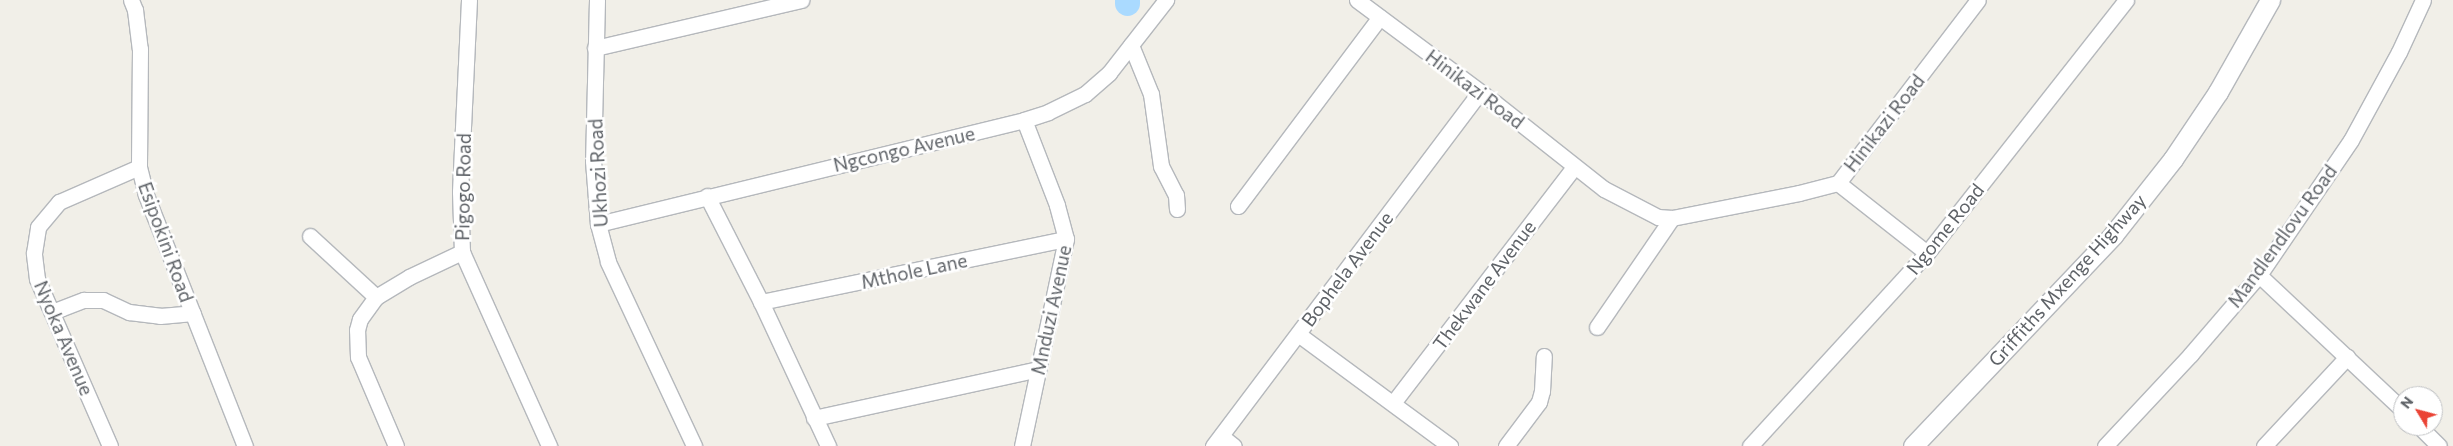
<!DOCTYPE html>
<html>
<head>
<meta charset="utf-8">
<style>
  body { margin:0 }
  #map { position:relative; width:2453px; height:446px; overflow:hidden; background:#f1efe8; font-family:Commissioner,sans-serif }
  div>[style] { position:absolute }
  .river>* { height:25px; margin:-12.5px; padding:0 12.5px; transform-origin:12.5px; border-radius:12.5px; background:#aadaff }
  .roads { filter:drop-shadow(1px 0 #b5b8bc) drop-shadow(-1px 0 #b5b8bc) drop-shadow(0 1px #b5b8bc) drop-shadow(0 -1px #b5b8bc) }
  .minor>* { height:15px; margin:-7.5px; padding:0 7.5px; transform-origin:7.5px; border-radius:7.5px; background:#fff }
  .tertiary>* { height:19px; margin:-9.5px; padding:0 9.5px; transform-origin:9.5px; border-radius:9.5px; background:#fff }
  span { translate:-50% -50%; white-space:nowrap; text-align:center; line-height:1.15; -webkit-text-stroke:5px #fff; paint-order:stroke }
  .street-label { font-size:19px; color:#5f6368 }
  .north { position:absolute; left:2393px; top:386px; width:50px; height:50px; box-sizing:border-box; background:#fff; border:1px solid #bfc1c3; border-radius:50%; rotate:307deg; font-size:14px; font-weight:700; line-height:20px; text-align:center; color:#5f6368 }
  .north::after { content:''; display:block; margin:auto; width:18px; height:22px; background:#ea4335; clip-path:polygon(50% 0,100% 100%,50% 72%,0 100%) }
</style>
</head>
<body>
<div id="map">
  <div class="river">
    <i style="left:1127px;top:0;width:3px;rotate:90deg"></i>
  </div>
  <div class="roads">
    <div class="minor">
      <i style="left:131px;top:0;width:11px;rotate:68deg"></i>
      <i style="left:135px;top:10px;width:39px;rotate:83deg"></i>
      <i style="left:140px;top:49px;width:118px;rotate:90.5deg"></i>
      <i style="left:139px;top:167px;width:29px;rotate:76deg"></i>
      <i style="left:146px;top:195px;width:270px;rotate:68.5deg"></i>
      <i style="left:469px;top:0;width:192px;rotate:92.7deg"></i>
      <i style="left:460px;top:192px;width:60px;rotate:88.1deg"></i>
      <i style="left:462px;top:252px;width:213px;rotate:65.8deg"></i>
      <i style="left:597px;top:0;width:161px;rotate:91.4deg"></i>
      <i style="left:593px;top:161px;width:63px;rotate:85.5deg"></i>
      <i style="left:598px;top:224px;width:39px;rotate:75deg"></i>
      <i style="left:608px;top:262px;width:203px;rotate:64.9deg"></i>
      <i style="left:1357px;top:0;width:172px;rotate:36.7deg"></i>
      <i style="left:1495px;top:103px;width:139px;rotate:38.3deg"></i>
      <i style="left:1604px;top:189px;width:61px;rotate:27.4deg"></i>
      <i style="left:1658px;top:217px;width:14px;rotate:4deg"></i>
      <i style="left:1672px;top:218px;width:129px;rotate:-11.1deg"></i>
      <i style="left:1799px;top:193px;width:40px;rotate:-14.4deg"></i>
      <i style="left:1838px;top:183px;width:230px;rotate:-52.6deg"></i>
      <i style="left:1131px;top:45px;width:53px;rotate:67.8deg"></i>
      <i style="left:1151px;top:94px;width:73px;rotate:82.1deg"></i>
      <i style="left:1161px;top:166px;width:33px;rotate:63deg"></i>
      <i style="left:1176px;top:195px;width:14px;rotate:86deg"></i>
      <i style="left:595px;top:48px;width:212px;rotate:-13.1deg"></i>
      <i style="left:1838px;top:183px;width:113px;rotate:38.2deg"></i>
      <i style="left:707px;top:196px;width:119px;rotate:63deg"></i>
      <i style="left:761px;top:302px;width:159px;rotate:65deg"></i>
      <i style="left:1238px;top:206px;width:236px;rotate:-53.1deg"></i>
      <i style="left:598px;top:224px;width:439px;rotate:-13.7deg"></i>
      <i style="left:1024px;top:120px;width:25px;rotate:-18deg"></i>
      <i style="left:1048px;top:112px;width:41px;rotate:-25.9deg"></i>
      <i style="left:1085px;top:94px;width:32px;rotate:-41deg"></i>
      <i style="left:1109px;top:73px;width:93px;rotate:-52deg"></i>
      <i style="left:310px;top:236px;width:90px;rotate:42.7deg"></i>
      <i style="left:2259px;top:275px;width:197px;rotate:43.2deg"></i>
      <i style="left:761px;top:302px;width:311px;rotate:-11.7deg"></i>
      <i style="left:52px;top:312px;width:34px;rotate:-21deg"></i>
      <i style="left:84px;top:300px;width:19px"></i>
      <i style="left:103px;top:300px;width:29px;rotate:25deg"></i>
      <i style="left:129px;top:312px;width:31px;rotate:7deg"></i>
      <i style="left:160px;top:316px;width:33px;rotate:-5deg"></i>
      <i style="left:1597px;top:327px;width:132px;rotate:-55.5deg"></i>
      <i style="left:1298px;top:334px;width:189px;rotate:36.4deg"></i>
      <i style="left:1393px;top:403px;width:297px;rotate:-52.5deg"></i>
      <i style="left:814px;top:418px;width:230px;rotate:-12.3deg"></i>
      <i style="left:2419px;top:426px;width:28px;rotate:45deg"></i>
      <i style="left:1221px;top:436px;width:16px;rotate:38deg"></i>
      <i style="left:110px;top:446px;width:182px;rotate:-113.6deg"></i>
      <i style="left:37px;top:279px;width:26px;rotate:-97deg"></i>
      <i style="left:34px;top:253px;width:26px;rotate:-81deg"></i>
      <i style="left:38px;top:227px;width:33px;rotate:-50deg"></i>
      <i style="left:59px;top:202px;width:87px;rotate:-23.6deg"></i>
      <i style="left:396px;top:446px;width:97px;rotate:-113.1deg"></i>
      <i style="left:358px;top:357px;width:27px;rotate:-92deg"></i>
      <i style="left:357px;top:330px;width:11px;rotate:-75deg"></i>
      <i style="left:360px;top:319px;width:27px;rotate:-54deg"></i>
      <i style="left:376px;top:297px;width:39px;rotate:-31deg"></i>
      <i style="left:409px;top:277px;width:59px;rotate:-25.3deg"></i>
      <i style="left:1022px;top:446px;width:212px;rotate:-78deg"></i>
      <i style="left:1066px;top:239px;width:35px;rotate:-105deg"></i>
      <i style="left:1057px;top:205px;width:91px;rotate:-111.2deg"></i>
      <i style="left:1213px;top:446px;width:443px;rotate:-53deg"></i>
      <i style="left:1506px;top:446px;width:55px;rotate:-53.1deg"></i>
      <i style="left:1539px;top:402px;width:11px;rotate:-75deg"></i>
      <i style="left:1542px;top:391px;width:35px;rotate:-87deg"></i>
      <i style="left:1750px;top:446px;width:262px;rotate:-47.5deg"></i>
      <i style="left:1927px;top:253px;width:322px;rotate:-51.8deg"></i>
      <i style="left:2105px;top:446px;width:126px;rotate:-46.9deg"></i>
      <i style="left:2191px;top:354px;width:104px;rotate:-49.3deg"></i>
      <i style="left:2259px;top:275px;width:163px;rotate:-55.7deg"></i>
      <i style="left:2351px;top:140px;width:100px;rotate:-61.4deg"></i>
      <i style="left:2399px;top:52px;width:57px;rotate:-65.2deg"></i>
      <i style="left:2264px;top:446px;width:122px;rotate:-47deg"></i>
    </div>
    <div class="tertiary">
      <i style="left:1913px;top:446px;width:291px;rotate:-46.5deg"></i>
      <i style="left:2113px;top:235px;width:97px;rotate:-51.7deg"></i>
      <i style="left:2173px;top:159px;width:81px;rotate:-56.1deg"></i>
      <i style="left:2218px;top:92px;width:106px;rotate:-60.5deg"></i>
    </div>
  </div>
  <div class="street-label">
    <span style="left:1475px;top:89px;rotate:37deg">Hinikazi Road</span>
    <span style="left:1884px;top:123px;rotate:-52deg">Hinikazi Road</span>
    <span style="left:904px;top:149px;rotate:-13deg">Ngcongo Avenue</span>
    <span style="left:598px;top:173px;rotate:-93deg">Ukhozi Road</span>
    <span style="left:463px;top:187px;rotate:-89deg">Pigogo Road</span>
    <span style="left:1945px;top:229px;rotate:-51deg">Ngome Road</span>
    <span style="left:2282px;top:236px;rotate:-54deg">Mandlendlovu Road</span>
    <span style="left:166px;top:242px;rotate:70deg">Esipokini Road</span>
    <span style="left:1347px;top:269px;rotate:-53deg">Bophela Avenue</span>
    <span style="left:914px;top:271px;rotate:-12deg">Mthole Lane</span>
    <span style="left:2067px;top:280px;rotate:-48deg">Griffiths Mxenge Highway</span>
    <span style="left:1484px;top:285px;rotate:-53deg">Thekwane Avenue</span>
    <span style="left:1051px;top:310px;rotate:-78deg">Mnduzi Avenue</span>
    <span style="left:64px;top:338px;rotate:67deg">Nyoka Avenue</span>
  </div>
  <div class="north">N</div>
</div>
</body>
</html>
